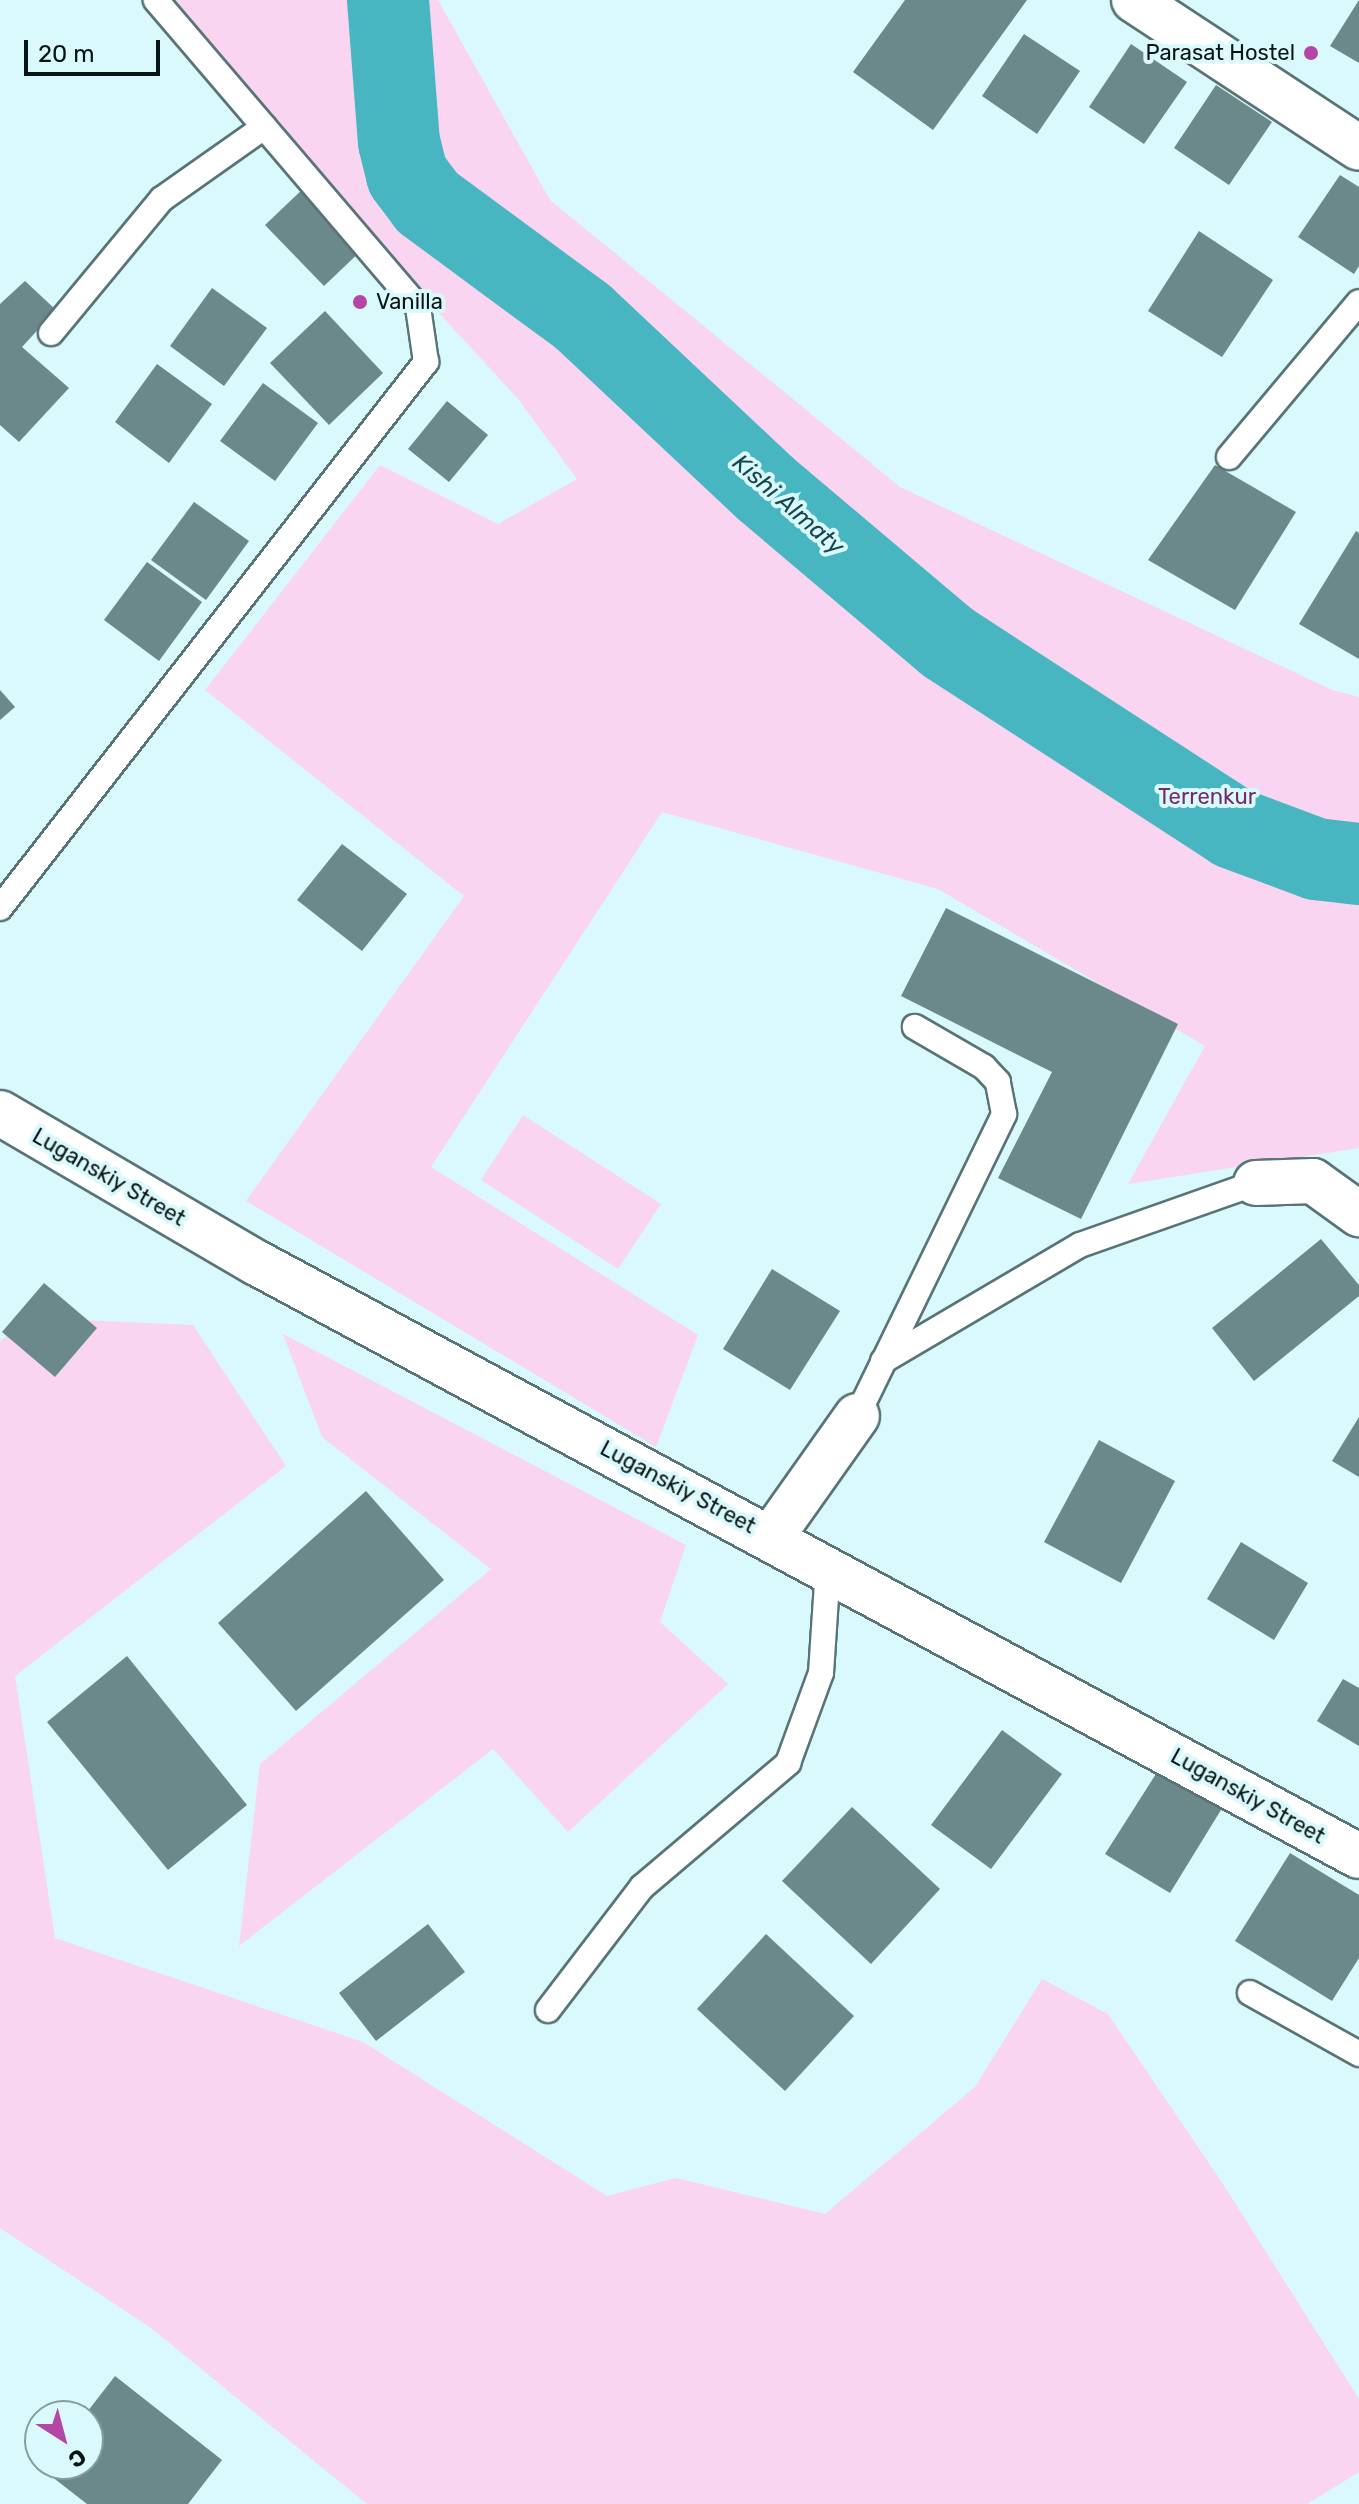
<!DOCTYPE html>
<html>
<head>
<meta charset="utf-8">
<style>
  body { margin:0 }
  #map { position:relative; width:1359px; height:2504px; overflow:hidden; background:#d9f9fc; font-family:Rubik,sans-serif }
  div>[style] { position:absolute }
  .green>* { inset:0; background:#f9d5f1 }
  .river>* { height:82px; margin:-41px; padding:0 41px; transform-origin:41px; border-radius:41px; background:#48b6c1 }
  .building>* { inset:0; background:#6b888b }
  .roads { filter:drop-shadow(2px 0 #587477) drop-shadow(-2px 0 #587477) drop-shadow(0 2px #587477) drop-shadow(0 -2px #587477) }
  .lane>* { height:24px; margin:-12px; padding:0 12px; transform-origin:12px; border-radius:12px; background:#fff }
  .street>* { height:44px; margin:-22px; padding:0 22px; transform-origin:22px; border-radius:22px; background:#fff }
  .secondary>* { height:44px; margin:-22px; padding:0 22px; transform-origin:22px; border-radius:22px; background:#fff }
  .dots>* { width:22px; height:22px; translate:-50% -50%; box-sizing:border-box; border:4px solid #d9f9fc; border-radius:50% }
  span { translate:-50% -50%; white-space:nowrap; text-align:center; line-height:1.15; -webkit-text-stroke:8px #d9f9fc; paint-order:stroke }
  .poi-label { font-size:22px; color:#091415 }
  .right { translate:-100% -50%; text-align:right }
  .left { translate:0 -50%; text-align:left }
  .park-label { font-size:22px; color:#742b6a }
  .street-label { font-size:22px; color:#091415 }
  .water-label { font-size:24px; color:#17484d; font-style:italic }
  .north { position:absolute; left:24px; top:2400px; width:80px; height:80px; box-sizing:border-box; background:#d9f9fc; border:2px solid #869da0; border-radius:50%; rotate:144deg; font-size:22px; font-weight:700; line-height:32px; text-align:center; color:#091415 }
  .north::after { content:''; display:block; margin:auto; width:28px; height:36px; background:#b447a6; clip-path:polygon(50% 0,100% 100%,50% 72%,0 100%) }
  .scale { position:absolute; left:24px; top:40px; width:136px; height:36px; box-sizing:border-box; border:4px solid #091415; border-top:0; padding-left:10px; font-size:24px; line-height:28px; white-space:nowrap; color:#091415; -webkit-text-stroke:6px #d9f9fc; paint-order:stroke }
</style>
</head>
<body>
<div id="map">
  <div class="green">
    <i style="clip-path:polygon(152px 0,438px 0,550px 200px,900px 487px,1332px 690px,1359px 697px,1359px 1148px,1128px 1184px,1205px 1046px,938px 889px,662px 812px,431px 1167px,698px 1335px,656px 1447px,246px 1201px,464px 896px,205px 690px,380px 465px,498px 524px,577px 479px,518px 399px)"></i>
    <i style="clip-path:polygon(523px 1115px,661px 1204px,618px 1269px,481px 1180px)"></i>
    <i style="clip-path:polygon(33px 1318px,193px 1325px,286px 1466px,15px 1676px,55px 1938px,363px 2042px,607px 2196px,676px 2178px,825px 2214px,975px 2087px,1042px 1979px,1108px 2014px,1223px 2184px,1359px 2399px,1359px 2472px,1307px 2504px,367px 2504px,151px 2328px,0 2228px,0 1341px)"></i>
    <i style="clip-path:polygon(283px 1334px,686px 1545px,660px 1622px,728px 1684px,568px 1832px,493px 1749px,239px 1946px,260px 1764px,491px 1569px,322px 1437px)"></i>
  </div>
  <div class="river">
    <i style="left:388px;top:0;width:142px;rotate:85.6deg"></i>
    <i style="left:399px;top:142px;width:34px;rotate:76deg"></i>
    <i style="left:407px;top:175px;width:34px;rotate:53deg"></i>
    <i style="left:427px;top:202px;width:194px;rotate:36.4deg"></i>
    <i style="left:583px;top:317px;width:250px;rotate:43.2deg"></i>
    <i style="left:765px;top:488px;width:238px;rotate:40.2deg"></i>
    <i style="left:947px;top:642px;width:341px;rotate:33deg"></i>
    <i style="left:1233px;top:828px;width:89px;rotate:20.5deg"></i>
    <i style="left:1316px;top:859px;width:43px;rotate:6.6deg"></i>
  </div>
  <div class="building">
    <i style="clip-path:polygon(905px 0,1027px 0,933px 130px,853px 72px)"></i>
    <i style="clip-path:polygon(1359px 0,1359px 63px,1330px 46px)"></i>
    <i style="clip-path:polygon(1024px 34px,1080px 71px,1037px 134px,982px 96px)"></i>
    <i style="clip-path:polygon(1131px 44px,1187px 82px,1144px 144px,1089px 107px)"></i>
    <i style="clip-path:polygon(1216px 85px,1272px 122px,1229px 185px,1174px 148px)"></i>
    <i style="clip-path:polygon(1340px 175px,1359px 187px,1359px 266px,1354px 274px,1298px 237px)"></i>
    <i style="clip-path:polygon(306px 186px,365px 247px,324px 286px,265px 225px)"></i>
    <i style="clip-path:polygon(1199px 231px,1273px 280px,1222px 357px,1148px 311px)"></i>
    <i style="clip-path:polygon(25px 281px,56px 310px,22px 347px,69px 388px,19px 442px,0 425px,0 304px)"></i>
    <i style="clip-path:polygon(212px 288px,267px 328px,224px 386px,170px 346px)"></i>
    <i style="clip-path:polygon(325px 311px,383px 373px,329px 425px,270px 363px)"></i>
    <i style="clip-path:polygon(157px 364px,212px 404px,169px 463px,115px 422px)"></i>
    <i style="clip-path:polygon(263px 383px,318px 423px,275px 481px,220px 441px)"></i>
    <i style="clip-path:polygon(447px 401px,488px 435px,449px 482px,408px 449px)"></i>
    <i style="clip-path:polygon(1215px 465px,1296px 512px,1235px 610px,1148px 560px)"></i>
    <i style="clip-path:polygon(194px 502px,249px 541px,206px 600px,151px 560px)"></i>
    <i style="clip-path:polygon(1356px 531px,1359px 533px,1359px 659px,1299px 624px)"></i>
    <i style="clip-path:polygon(147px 562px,202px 602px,159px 661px,104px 620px)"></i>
    <i style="clip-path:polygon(0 690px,15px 707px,0 720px)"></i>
    <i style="clip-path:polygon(342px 844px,407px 894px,362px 951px,297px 900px)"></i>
    <i style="clip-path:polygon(946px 908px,1178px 1024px,1081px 1219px,998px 1178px,1052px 1072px,901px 996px)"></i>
    <i style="clip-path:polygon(1321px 1239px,1359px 1285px,1359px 1296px,1254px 1381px,1212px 1328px)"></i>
    <i style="clip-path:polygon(772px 1269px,840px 1311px,790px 1390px,723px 1349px)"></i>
    <i style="clip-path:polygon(44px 1283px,97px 1328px,55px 1377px,2px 1332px)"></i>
    <i style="clip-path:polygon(1359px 1417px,1359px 1477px,1332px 1461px)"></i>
    <i style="clip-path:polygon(1099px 1440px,1175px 1481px,1121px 1583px,1044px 1542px)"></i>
    <i style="clip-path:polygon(366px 1491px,444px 1580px,296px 1711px,218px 1623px)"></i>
    <i style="clip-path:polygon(1241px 1542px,1308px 1583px,1274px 1640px,1207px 1599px)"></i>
    <i style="clip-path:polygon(127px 1656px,247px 1805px,168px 1870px,47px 1722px)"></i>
    <i style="clip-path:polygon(1343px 1679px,1359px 1688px,1359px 1746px,1317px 1721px)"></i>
    <i style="clip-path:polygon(1002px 1730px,1062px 1774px,991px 1869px,931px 1825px)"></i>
    <i style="clip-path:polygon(1161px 1766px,1224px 1805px,1170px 1893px,1105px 1854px)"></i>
    <i style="clip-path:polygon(852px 1807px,940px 1889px,871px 1964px,782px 1881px)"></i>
    <i style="clip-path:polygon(1290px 1853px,1359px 1895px,1359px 1958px,1332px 2001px,1235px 1941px)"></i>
    <i style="clip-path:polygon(428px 1924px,465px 1972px,376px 2041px,339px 1993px)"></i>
    <i style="clip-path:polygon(766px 1934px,854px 2016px,785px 2091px,697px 2009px)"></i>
    <i style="clip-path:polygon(115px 2376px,222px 2460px,188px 2504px,87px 2504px,42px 2469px,46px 2464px,88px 2464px,84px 2416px)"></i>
  </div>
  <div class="roads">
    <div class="lane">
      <i style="left:51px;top:333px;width:174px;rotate:-50.4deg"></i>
      <i style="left:162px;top:199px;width:125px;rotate:-35.2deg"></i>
      <i style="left:1229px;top:457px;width:202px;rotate:-50deg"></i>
      <i style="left:0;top:908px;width:693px;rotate:-52.04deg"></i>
      <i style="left:426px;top:362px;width:56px;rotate:-98.3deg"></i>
      <i style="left:418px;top:307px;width:404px;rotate:-130.5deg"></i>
      <i style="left:883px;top:1361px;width:229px;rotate:-30.5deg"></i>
      <i style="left:1080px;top:1245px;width:187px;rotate:-19.4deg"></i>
      <i style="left:857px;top:1416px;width:336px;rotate:-64deg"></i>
      <i style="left:1004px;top:1114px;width:33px;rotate:-101deg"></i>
      <i style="left:998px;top:1082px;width:21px;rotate:-133deg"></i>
      <i style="left:984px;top:1067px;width:80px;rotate:-149.9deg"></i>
      <i style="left:1250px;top:1993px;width:125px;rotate:29.2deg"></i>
      <i style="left:548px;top:2010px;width:155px;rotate:-52.6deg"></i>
      <i style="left:642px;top:1887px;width:192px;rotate:-40.3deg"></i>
      <i style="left:788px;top:1763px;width:96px;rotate:-69.9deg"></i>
      <i style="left:821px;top:1673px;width:106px;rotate:-86.2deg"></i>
    </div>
    <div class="street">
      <i style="left:1134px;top:0;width:269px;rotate:33.3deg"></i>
      <i style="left:1256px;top:1183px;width:57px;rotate:-2deg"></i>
      <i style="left:1313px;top:1181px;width:57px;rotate:35.7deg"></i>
      <i style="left:772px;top:1536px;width:147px;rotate:-54.7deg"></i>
    </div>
    <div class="secondary">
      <i style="left:0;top:1113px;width:298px;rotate:30.3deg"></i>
      <i style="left:257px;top:1263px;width:1251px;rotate:28.29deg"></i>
    </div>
  </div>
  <div class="dots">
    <i style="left:1311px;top:53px;background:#b447a6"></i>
    <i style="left:360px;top:302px;background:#b447a6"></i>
  </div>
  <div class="poi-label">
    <span class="right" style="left:1295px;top:53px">Parasat Hostel</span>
    <span class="left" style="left:376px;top:302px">Vanilla</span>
  </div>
  <div class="park-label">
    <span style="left:1207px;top:797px">Terrenkur</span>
  </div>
  <div class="street-label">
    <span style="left:109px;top:1177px;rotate:30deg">Luganskiy Street</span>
    <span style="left:678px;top:1487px;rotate:28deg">Luganskiy Street</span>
    <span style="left:1248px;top:1796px;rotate:29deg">Luganskiy Street</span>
  </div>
  <div class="water-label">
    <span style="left:788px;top:505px;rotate:41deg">Kіshі Almaty</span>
  </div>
  <div class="north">С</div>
  <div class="scale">20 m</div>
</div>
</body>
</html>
